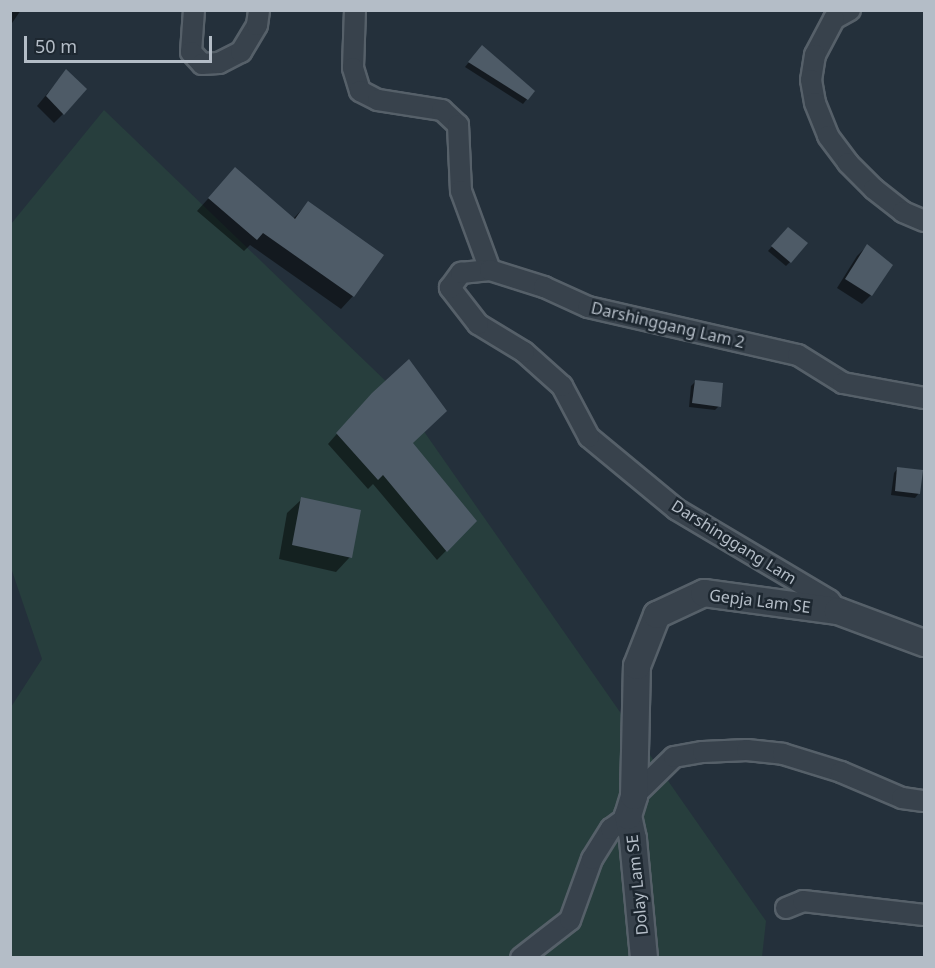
<!DOCTYPE html>
<html>
<head>
<meta charset="utf-8">
<style>
  body { margin:0 }
  #map { position:relative; width:935px; height:968px; overflow:hidden; background:#24303b; font-family:"Noto Sans",sans-serif }
  div>[style] { position:absolute }
  .green>* { inset:0; background:#273e3d }
  .shadow>* { inset:0; background:#0007 }
  .building>* { inset:0; background:#4e5b67 }
  .roads { filter:drop-shadow(2px 0 #566069) drop-shadow(-2px 0 #566069) drop-shadow(0 2px #566069) drop-shadow(0 -2px #566069) }
  .minor>* { height:20px; margin:-10px; padding:0 10px; transform-origin:10px; border-radius:10px; background:#38424c }
  .tertiary>* { height:26px; margin:-13px; padding:0 13px; transform-origin:13px; border-radius:13px; background:#38424c }
  span { translate:-50% -50%; white-space:nowrap; text-align:center; line-height:1.15; -webkit-text-stroke:5px #1d2730; paint-order:stroke }
  .street-label { font-size:16px; color:#b4bdc7 }
  .frame { position:absolute; inset:0; border:12px solid #b4bdc7; pointer-events:none }
  .scale { position:absolute; left:24px; top:36px; width:188px; height:27px; box-sizing:border-box; border:3px solid #b4bdc7; border-top:0; padding-left:8px; font-size:18px; line-height:21px; white-space:nowrap; color:#b4bdc7; -webkit-text-stroke:4px #1d2730; paint-order:stroke }
</style>
</head>
<body>
<div id="map">
  <div class="green">
    <i style="clip-path:polygon(104px 110px,395px 390px,766px 921px,762px 957px,11px 958px,11px 707px,42px 659px,11px 568px,11px 224px)"></i>
  </div>
  <div class="shadow">
    <i style="clip-path:polygon(10px 10px,21px 10px,10px 26px)"></i>
    <i style="clip-path:polygon(478px 51px,527px 99px,523px 104px,465px 67px)"></i>
    <i style="clip-path:polygon(66px 71px,63px 114px,54px 123px,37px 106px)"></i>
    <i style="clip-path:polygon(235px 169px,293px 219px,308px 203px,353px 296px,341px 309px,250px 245px,244px 251px,197px 211px)"></i>
    <i style="clip-path:polygon(784px 233px,790px 262px,786px 266px,768px 251px)"></i>
    <i style="clip-path:polygon(867px 246px,871px 295px,862px 304px,837px 288px,857px 256px)"></i>
    <i style="clip-path:polygon(696px 381px,719px 406px,715px 410px,689px 407px,691px 386px)"></i>
    <i style="clip-path:polygon(363px 404px,411px 443px,475px 521px,437px 560px,373px 484px,368px 489px,328px 444px)"></i>
    <i style="clip-path:polygon(898px 468px,919px 493px,915px 498px,891px 495px,894px 473px)"></i>
    <i style="clip-path:polygon(302px 499px,350px 557px,336px 572px,279px 559px,287px 513px)"></i>
  </div>
  <div class="building">
    <i style="clip-path:polygon(482px 45px,535px 91px,528px 100px,468px 62px)"></i>
    <i style="clip-path:polygon(66px 69px,87px 89px,64px 115px,46px 96px)"></i>
    <i style="clip-path:polygon(235px 167px,295px 219px,308px 201px,384px 255px,354px 297px,263px 233px,257px 240px,208px 198px)"></i>
    <i style="clip-path:polygon(788px 227px,808px 243px,791px 263px,771px 246px)"></i>
    <i style="clip-path:polygon(867px 244px,893px 265px,872px 296px,845px 279px)"></i>
    <i style="clip-path:polygon(409px 359px,447px 411px,413px 443px,477px 521px,447px 552px,383px 475px,378px 480px,336px 433px,372px 393px)"></i>
    <i style="clip-path:polygon(695px 380px,723px 383px,721px 407px,692px 403px)"></i>
    <i style="clip-path:polygon(897px 467px,923px 470px,920px 494px,895px 491px)"></i>
    <i style="clip-path:polygon(301px 497px,361px 510px,352px 558px,292px 545px)"></i>
  </div>
  <div class="roads">
    <div class="minor">
      <i style="left:194px;top:10px;width:42px;rotate:94.1deg"></i>
      <i style="left:191px;top:52px;width:16px;rotate:47deg"></i>
      <i style="left:202px;top:64px;width:17px;rotate:-3deg"></i>
      <i style="left:219px;top:63px;width:25px;rotate:-27deg"></i>
      <i style="left:241px;top:52px;width:31px;rotate:-59deg"></i>
      <i style="left:257px;top:25px;width:15px;rotate:-82deg"></i>
      <i style="left:355px;top:10px;width:58px;rotate:92deg"></i>
      <i style="left:353px;top:68px;width:24px;rotate:73deg"></i>
      <i style="left:360px;top:91px;width:20px;rotate:27deg"></i>
      <i style="left:378px;top:100px;width:65px;rotate:8.9deg"></i>
      <i style="left:442px;top:110px;width:22px;rotate:43deg"></i>
      <i style="left:458px;top:125px;width:66px;rotate:87.4deg"></i>
      <i style="left:461px;top:191px;width:84px;rotate:69.8deg"></i>
      <i style="left:850px;top:10px;width:18px;rotate:151deg"></i>
      <i style="left:834px;top:19px;width:41px;rotate:117.8deg"></i>
      <i style="left:815px;top:55px;width:25px;rotate:99deg"></i>
      <i style="left:811px;top:80px;width:23px;rotate:80deg"></i>
      <i style="left:815px;top:103px;width:35px;rotate:68deg"></i>
      <i style="left:828px;top:136px;width:34px;rotate:53deg"></i>
      <i style="left:848px;top:163px;width:37px;rotate:45deg"></i>
      <i style="left:874px;top:189px;width:37px;rotate:38deg"></i>
      <i style="left:903px;top:212px;width:23px;rotate:23deg"></i>
      <i style="left:838px;top:611px;width:14px;rotate:-129deg"></i>
      <i style="left:829px;top:600px;width:178px;rotate:-149.3deg"></i>
      <i style="left:676px;top:509px;width:113px;rotate:-140.4deg"></i>
      <i style="left:589px;top:437px;width:58px;rotate:-117.9deg"></i>
      <i style="left:562px;top:386px;width:51px;rotate:-138.2deg"></i>
      <i style="left:524px;top:352px;width:54px;rotate:-148.7deg"></i>
      <i style="left:478px;top:324px;width:46px;rotate:-127.9deg"></i>
      <i style="left:450px;top:288px;width:19px;rotate:-54deg"></i>
      <i style="left:461px;top:273px;width:29px;rotate:-6deg"></i>
      <i style="left:490px;top:270px;width:57px;rotate:17.5deg"></i>
      <i style="left:544px;top:287px;width:48px;rotate:24.4deg"></i>
      <i style="left:588px;top:307px;width:215px;rotate:12.9deg"></i>
      <i style="left:798px;top:355px;width:53px;rotate:31.9deg"></i>
      <i style="left:843px;top:383px;width:82px;rotate:10.5deg"></i>
      <i style="left:634px;top:796px;width:56px;rotate:-44.3deg"></i>
      <i style="left:674px;top:757px;width:29px;rotate:-10deg"></i>
      <i style="left:703px;top:752px;width:44px;rotate:-2.6deg"></i>
      <i style="left:747px;top:750px;width:36px;rotate:6deg"></i>
      <i style="left:783px;top:754px;width:61px;rotate:17.2deg"></i>
      <i style="left:841px;top:772px;width:66px;rotate:23.1deg"></i>
      <i style="left:902px;top:798px;width:22px;rotate:8deg"></i>
      <i style="left:786px;top:908px;width:18px;rotate:-22deg"></i>
      <i style="left:803px;top:901px;width:122px;rotate:6.6deg"></i>
      <i style="left:521px;top:958px;width:62px;rotate:-37.8deg"></i>
      <i style="left:570px;top:920px;width:65px;rotate:-70.2deg"></i>
      <i style="left:592px;top:859px;width:36px;rotate:-58deg"></i>
      <i style="left:611px;top:829px;width:21px;rotate:-37deg"></i>
    </div>
    <div class="tertiary">
      <i style="left:644px;top:958px;width:120px;rotate:-95.3deg"></i>
      <i style="left:633px;top:839px;width:24px;rotate:-102deg"></i>
      <i style="left:628px;top:816px;width:21px;rotate:-73deg"></i>
      <i style="left:634px;top:796px;width:130px;rotate:-88.7deg"></i>
      <i style="left:637px;top:666px;width:55px;rotate:-68.6deg"></i>
      <i style="left:657px;top:615px;width:52px;rotate:-25.1deg"></i>
      <i style="left:704px;top:593px;width:135px;rotate:7.7deg"></i>
      <i style="left:838px;top:611px;width:92px;rotate:20.4deg"></i>
    </div>
  </div>
  <div class="street-label">
    <span style="left:668px;top:325px;rotate:13deg">Darshinggang Lam 2</span>
    <span style="left:734px;top:542px;rotate:32deg">Darshinggang Lam</span>
    <span style="left:760px;top:601px;rotate:7deg">Gepja Lam SE</span>
    <span style="left:637px;top:885px;rotate:-96deg">Dolay Lam SE</span>
  </div>
  <div class="frame"></div>
  <div class="scale">50 m</div>
</div>
</body>
</html>
